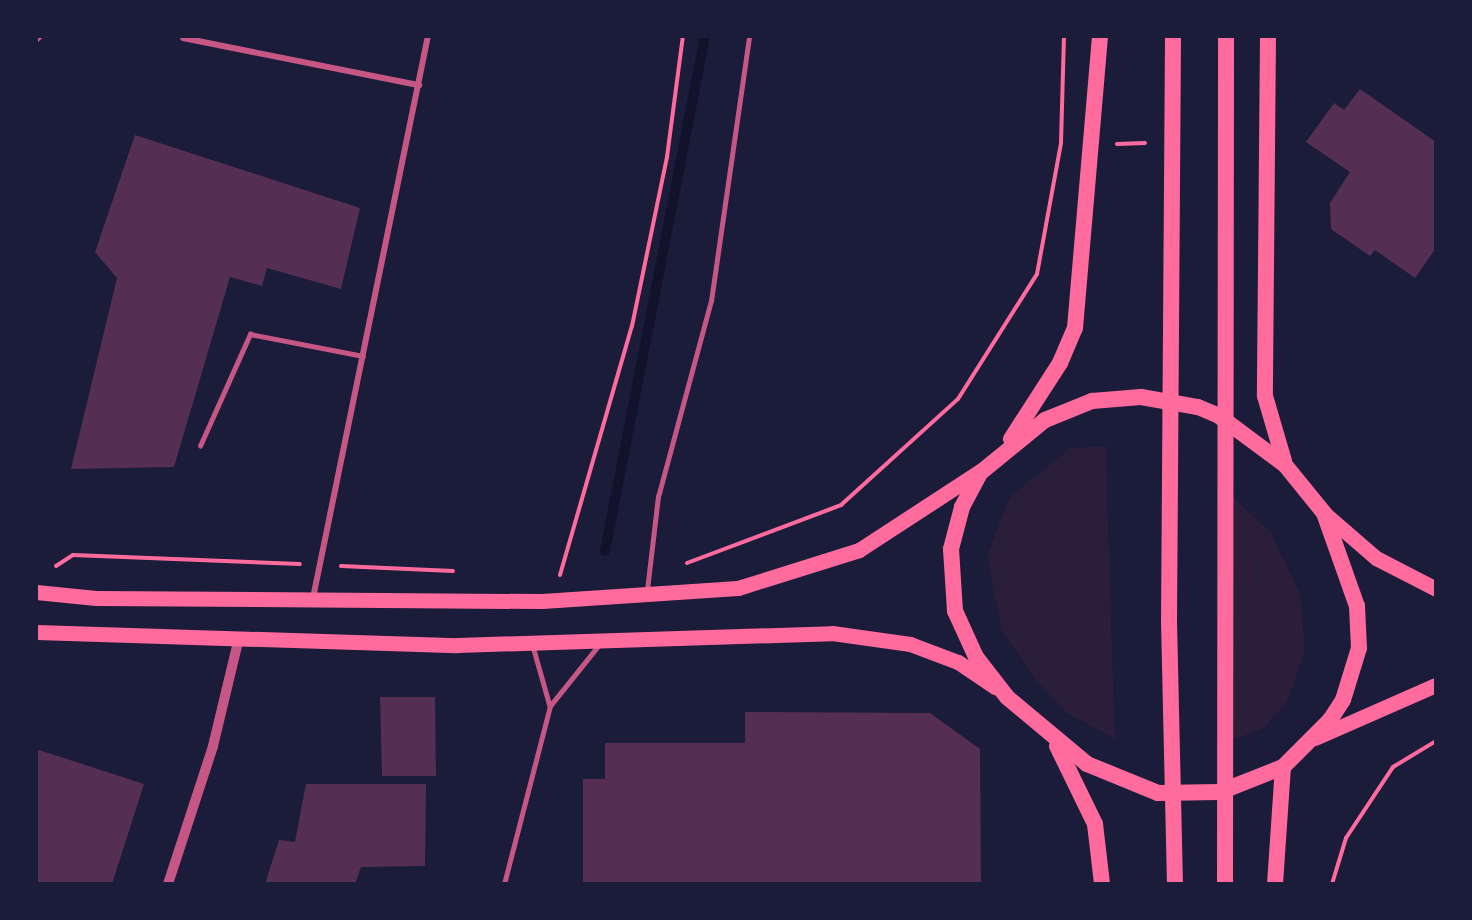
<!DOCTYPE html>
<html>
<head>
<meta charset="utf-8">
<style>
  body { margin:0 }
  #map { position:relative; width:1472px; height:920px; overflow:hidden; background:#1b1b3a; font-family:Raleway,sans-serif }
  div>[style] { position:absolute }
  .green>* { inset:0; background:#2a1e3b }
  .stream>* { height:10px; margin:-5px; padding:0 5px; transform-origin:5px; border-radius:5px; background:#12122b }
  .building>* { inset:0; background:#542f53 }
  .path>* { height:4px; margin:-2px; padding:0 2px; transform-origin:2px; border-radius:2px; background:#ff6b9d }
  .service>* { height:4.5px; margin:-2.25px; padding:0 2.25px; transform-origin:2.25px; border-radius:2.25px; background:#c65784 }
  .minor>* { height:6px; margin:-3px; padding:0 3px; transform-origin:3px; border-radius:3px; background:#c65784 }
  .tertiary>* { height:10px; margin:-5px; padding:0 5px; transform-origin:5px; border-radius:5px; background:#c65784 }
  .primary>* { height:15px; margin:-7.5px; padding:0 7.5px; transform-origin:7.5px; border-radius:7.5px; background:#ff6b9d }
  .trunk>* { height:16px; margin:-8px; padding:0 8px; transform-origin:8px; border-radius:8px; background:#ff6b9d }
  span { translate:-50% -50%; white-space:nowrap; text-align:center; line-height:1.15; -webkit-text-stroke:4.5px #1b1b3a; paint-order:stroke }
  .frame { position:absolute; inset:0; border:38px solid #1b1b3a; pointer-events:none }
</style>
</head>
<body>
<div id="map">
  <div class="green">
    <i style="clip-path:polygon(1106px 446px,1109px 559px,1115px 739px,1067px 713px,1035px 679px,1002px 631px,987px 556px,1010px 497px,1071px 448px)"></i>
    <i style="clip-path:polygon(1229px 493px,1271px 533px,1300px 594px,1305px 649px,1288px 700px,1263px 729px,1226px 742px)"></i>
  </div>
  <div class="stream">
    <i style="left:605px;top:551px;width:525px;rotate:-79.01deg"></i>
  </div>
  <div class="building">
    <i style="clip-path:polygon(1360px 89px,1436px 142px,1436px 248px,1415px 278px,1375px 250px,1370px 256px,1331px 229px,1330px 203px,1350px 172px,1306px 142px,1334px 103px,1344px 110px)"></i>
    <i style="clip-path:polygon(135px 135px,360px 208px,341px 289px,267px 268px,262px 286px,230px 277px,174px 467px,71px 469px,117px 278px,95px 252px)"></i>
    <i style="clip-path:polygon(380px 697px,435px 697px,436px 776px,382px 776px)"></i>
    <i style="clip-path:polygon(745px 712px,930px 713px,980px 749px,981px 884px,583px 884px,583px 779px,605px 779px,605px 743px,745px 743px)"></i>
    <i style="clip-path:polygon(36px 749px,144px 784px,112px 884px,36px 884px)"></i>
    <i style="clip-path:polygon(306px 784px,426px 784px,425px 866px,361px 867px,355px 884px,265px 884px,279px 840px,295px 842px)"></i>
  </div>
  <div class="path">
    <i style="left:1117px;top:144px;width:28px;rotate:-2deg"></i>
    <i style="left:687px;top:563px;width:165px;rotate:-20.6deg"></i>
    <i style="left:841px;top:505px;width:158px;rotate:-42.2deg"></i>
    <i style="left:958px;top:399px;width:148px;rotate:-57.7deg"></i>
    <i style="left:1037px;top:274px;width:133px;rotate:-79.6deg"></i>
    <i style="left:1061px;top:143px;width:107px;rotate:-88.4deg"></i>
    <i style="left:56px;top:566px;width:20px;rotate:-33deg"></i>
    <i style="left:73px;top:555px;width:227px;rotate:2.3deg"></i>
    <i style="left:341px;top:566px;width:112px;rotate:2.6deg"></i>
    <i style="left:560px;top:575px;width:259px;rotate:-73.9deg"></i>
    <i style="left:632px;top:326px;width:173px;rotate:-78.3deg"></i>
    <i style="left:667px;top:157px;width:122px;rotate:-82.5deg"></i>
    <i style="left:1332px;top:884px;width:48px;rotate:-73.1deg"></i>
    <i style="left:1346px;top:838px;width:85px;rotate:-56.5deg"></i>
    <i style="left:1393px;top:767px;width:50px;rotate:-31.2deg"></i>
  </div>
  <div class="service">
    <i style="left:200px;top:446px;width:123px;rotate:-65.9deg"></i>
    <i style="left:250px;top:334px;width:115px;rotate:11deg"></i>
    <i style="left:647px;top:590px;width:94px;rotate:-83.3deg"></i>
    <i style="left:658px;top:497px;width:203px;rotate:-74.9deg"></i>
    <i style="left:711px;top:301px;width:268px;rotate:-81.8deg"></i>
    <i style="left:533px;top:646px;width:62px;rotate:74.2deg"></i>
    <i style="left:504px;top:884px;width:184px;rotate:-75.5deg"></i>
    <i style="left:550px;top:706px;width:77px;rotate:-51.3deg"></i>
  </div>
  <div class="minor">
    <i style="left:183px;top:38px;width:241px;rotate:11.3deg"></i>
    <i style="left:36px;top:40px;width:6px;rotate:-45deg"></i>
    <i style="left:313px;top:598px;width:574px;rotate:-78.44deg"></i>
  </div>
  <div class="tertiary">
    <i style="left:168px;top:884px;width:145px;rotate:-71.9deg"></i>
    <i style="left:213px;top:746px;width:111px;rotate:-76.5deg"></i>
  </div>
  <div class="primary">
    <i style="left:1324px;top:513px;width:69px;rotate:40.9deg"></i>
    <i style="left:1376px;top:558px;width:68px;rotate:27.3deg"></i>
    <i style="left:36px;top:592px;width:60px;rotate:5.7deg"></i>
    <i style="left:96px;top:598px;width:446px;rotate:0.4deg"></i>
    <i style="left:542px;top:601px;width:196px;rotate:-3.8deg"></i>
    <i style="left:738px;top:588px;width:127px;rotate:-17.4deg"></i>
    <i style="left:859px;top:550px;width:145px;rotate:-33.1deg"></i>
    <i style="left:36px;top:632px;width:421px;rotate:1.8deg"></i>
    <i style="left:457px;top:645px;width:375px;rotate:-1.8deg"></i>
    <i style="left:832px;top:633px;width:79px;rotate:8deg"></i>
    <i style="left:910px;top:644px;width:51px;rotate:20.6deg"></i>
    <i style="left:958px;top:662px;width:45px;rotate:34deg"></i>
    <i style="left:1315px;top:738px;width:132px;rotate:-23.7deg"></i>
  </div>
  <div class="trunk">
    <i style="left:1173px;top:36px;width:585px;rotate:90.39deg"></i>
    <i style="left:1169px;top:621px;width:263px;rotate:88.7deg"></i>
    <i style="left:1268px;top:36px;width:360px;rotate:90.5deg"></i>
    <i style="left:1265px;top:396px;width:68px;rotate:73.7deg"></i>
    <i style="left:1141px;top:397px;width:58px;rotate:10deg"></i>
    <i style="left:1198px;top:407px;width:23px;rotate:23deg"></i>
    <i style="left:1219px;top:416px;width:82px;rotate:36.6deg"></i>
    <i style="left:1285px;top:465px;width:62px;rotate:50.9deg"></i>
    <i style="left:1324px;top:513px;width:99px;rotate:70.5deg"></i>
    <i style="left:1357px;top:606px;width:42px;rotate:87.3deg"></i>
    <i style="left:1359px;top:648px;width:54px;rotate:107.1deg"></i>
    <i style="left:1343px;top:700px;width:24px;rotate:123deg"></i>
    <i style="left:1330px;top:720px;width:66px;rotate:135deg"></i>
    <i style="left:1283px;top:767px;width:68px;rotate:158.4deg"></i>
    <i style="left:1220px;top:792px;width:62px;rotate:179.1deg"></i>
    <i style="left:1158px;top:793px;width:77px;rotate:-157.8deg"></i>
    <i style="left:1087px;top:764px;width:104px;rotate:-140.1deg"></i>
    <i style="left:1007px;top:697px;width:51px;rotate:-127.8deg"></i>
    <i style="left:976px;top:657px;width:51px;rotate:-114.5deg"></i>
    <i style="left:955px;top:611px;width:62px;rotate:-93.7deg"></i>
    <i style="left:951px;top:549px;width:43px;rotate:-75.3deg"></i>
    <i style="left:962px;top:507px;width:38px;rotate:-62deg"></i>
    <i style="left:980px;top:473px;width:84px;rotate:-39.2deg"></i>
    <i style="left:1045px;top:420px;width:51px;rotate:-22deg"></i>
    <i style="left:1092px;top:401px;width:49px;rotate:-4.7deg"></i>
    <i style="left:1011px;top:439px;width:90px;rotate:-57.2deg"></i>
    <i style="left:1060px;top:363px;width:38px;rotate:-67deg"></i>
    <i style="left:1075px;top:328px;width:293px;rotate:-85.1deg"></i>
    <i style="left:1057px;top:746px;width:87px;rotate:64deg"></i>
    <i style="left:1095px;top:824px;width:60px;rotate:83.3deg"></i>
    <i style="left:1225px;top:884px;width:848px;rotate:-89.93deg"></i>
    <i style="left:1275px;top:884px;width:117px;rotate:-86.1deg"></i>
  </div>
  <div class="frame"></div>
</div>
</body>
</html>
